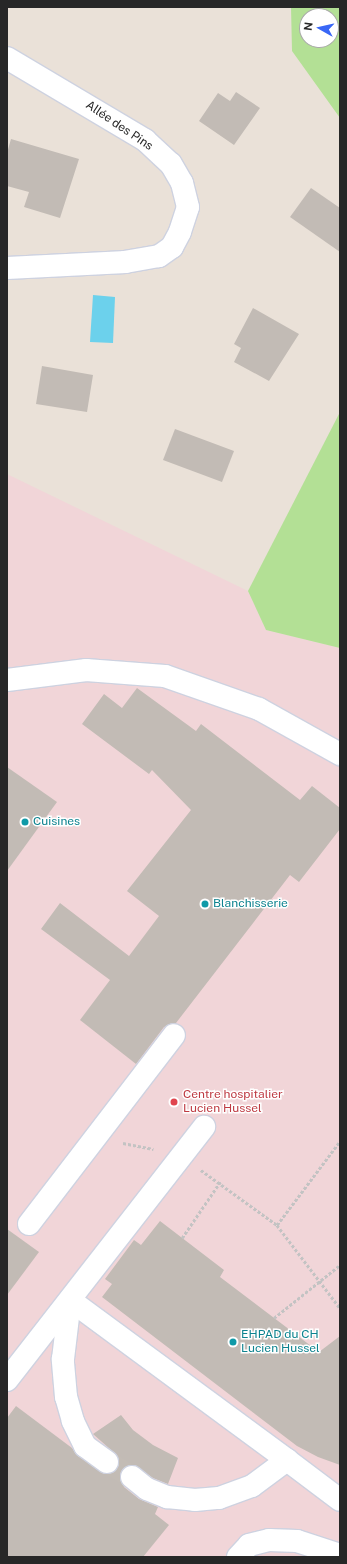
<!DOCTYPE html>
<html>
<head>
<meta charset="utf-8">
<style>
  body { margin:0 }
  #map { position:relative; width:347px; height:1564px; overflow:hidden; background:#eae1d8; font-family:"Public Sans",sans-serif }
  div>[style] { position:absolute }
  .medical>* { inset:0; background:#f1d5d8 }
  .green>* { inset:0; background:#b3e095 }
  .water>* { inset:0; background:#6cd1ec }
  .building>* { inset:0; background:#c2bbb5 }
  .minor-tunnel>* { height:22px; margin-top:-11px; transform-origin:0; background:repeating-linear-gradient(90deg,#c3bcb5 0 22px,transparent 0 33px) }
  .path>* { height:2.5px; margin-top:-1.25px; transform-origin:0; background:repeating-linear-gradient(90deg,#c3c3c3 0 3px,transparent 0 5px) }
  .roads { filter:drop-shadow(1px 0 #ced2e0) drop-shadow(-1px 0 #ced2e0) drop-shadow(0 1px #ced2e0) drop-shadow(0 -1px #ced2e0) }
  .minor>* { height:22px; margin:-11px; padding:0 11px; transform-origin:11px; border-radius:11px; background:#fff }
  .dots>* { width:11px; height:11px; translate:-50% -50%; box-sizing:border-box; border:2px solid #fff; border-radius:50% }
  span { translate:-50% -50%; white-space:nowrap; text-align:center; line-height:1.15; -webkit-text-stroke:3px #fff; paint-order:stroke }
  .street-label { font-size:12px; color:#272727 }
  .culture-label { font-size:12px; color:#0d838f }
  .left { translate:0 -50%; text-align:left }
  .health-label { font-size:12px; color:#be3a42 }
  .frame { position:absolute; inset:0; border:8px solid #272727; pointer-events:none }
  .north { position:absolute; left:299px; top:8px; width:40px; height:40px; box-sizing:border-box; background:#fff; border:1px solid #a9a9a9; border-radius:50%; rotate:278deg; font-size:11px; font-weight:700; line-height:16px; text-align:center; color:#272727 }
  .north::after { content:''; display:block; margin:auto; width:14px; height:18px; background:#3967f6; clip-path:polygon(50% 0,100% 100%,50% 72%,0 100%) }
</style>
</head>
<body>
<div id="map">
  <div class="medical">
    <i style="clip-path:polygon(7px 474px,248px 591px,266px 630px,340px 648px,340px 1557px,7px 1557px)"></i>
  </div>
  <div class="green">
    <i style="clip-path:polygon(evenodd,291px 7px,340px 7px,340px 118px,292px 51px,291px 7px,307px 16px,331px 16px,331px 40px,307px 40px,307px 16px)"></i>
    <i style="clip-path:polygon(340px 412px,340px 648px,266px 630px,248px 591px)"></i>
  </div>
  <div class="water">
    <i style="clip-path:polygon(93px 295px,115px 297px,113px 343px,90px 342px)"></i>
  </div>
  <div class="building">
    <i style="clip-path:polygon(236px 92px,260px 108px,234px 145px,199px 121px,218px 93px,230px 101px)"></i>
    <i style="clip-path:polygon(11px 139px,79px 159px,60px 218px,24px 207px,29px 192px,7px 186px,7px 153px)"></i>
    <i style="clip-path:polygon(311px 188px,340px 208px,340px 252px,290px 217px)"></i>
    <i style="clip-path:polygon(253px 308px,299px 334px,269px 381px,234px 362px,241px 348px,234px 344px)"></i>
    <i style="clip-path:polygon(42px 366px,93px 375px,87px 412px,36px 404px)"></i>
    <i style="clip-path:polygon(175px 429px,234px 451px,222px 482px,163px 460px)"></i>
    <i style="clip-path:polygon(137px 688px,196px 731px,201px 724px,300px 800px,312px 786px,340px 808px,340px 829px,299px 882px,290px 875px,176px 1023px,164px 1027px,136px 1064px,80px 1020px,110px 980px,41px 929px,60px 903px,129px 956px,159px 916px,127px 891px,191px 810px,152px 770px,149px 774px,82px 724px,104px 694px,122px 708px)"></i>
    <i style="clip-path:polygon(7px 767px,57px 802px,7px 871px)"></i>
    <i style="clip-path:polygon(160px 1221px,224px 1270px,220px 1277px,319px 1352px,340px 1336px,340px 1465px,318px 1457px,297px 1446px,102px 1297px,112px 1284px,105px 1279px,134px 1240px,141px 1245px)"></i>
    <i style="clip-path:polygon(7px 1229px,39px 1252px,7px 1295px)"></i>
    <i style="clip-path:polygon(16px 1406px,72px 1448px,78px 1456px,105px 1474px,117px 1470px,119px 1457px,93px 1434px,121px 1415px,133px 1430px,153px 1445px,178px 1458px,168px 1484px,153px 1478px,134px 1465px,127px 1466px,120px 1475px,124px 1487px,139px 1499px,158px 1507px,155px 1514px,169px 1525px,143px 1557px,7px 1557px,7px 1418px)"></i>
  </div>
  <div class="minor-tunnel">
    <i style="left:107px;top:1462px;width:29px;rotate:31deg"></i>
  </div>
  <div class="path">
    <i style="left:123px;top:1143px;width:31px;rotate:11deg"></i>
    <i style="left:201px;top:1170px;width:94px;rotate:35.9deg"></i>
    <i style="left:277px;top:1225px;width:104px;rotate:52.8deg"></i>
    <i style="left:277px;top:1225px;width:105px;rotate:-53.1deg"></i>
    <i style="left:182px;top:1238px;width:68px;rotate:-55.8deg"></i>
    <i style="left:274px;top:1318px;width:85px;rotate:-38.8deg"></i>
  </div>
  <div class="roads">
    <div class="minor">
      <i style="left:7px;top:58px;width:161px;rotate:30.7deg"></i>
      <i style="left:145px;top:140px;width:35px;rotate:43deg"></i>
      <i style="left:171px;top:164px;width:22px;rotate:60deg"></i>
      <i style="left:182px;top:183px;width:25px;rotate:76deg"></i>
      <i style="left:188px;top:207px;width:26px;rotate:108deg"></i>
      <i style="left:180px;top:232px;width:17px;rotate:118deg"></i>
      <i style="left:172px;top:247px;width:16px;rotate:145deg"></i>
      <i style="left:159px;top:256px;width:34px;rotate:170deg"></i>
      <i style="left:126px;top:262px;width:119px;rotate:177.1deg"></i>
      <i style="left:7px;top:680px;width:80px;rotate:-7.2deg"></i>
      <i style="left:86px;top:670px;width:79px;rotate:4.3deg"></i>
      <i style="left:165px;top:676px;width:100px;rotate:19.3deg"></i>
      <i style="left:259px;top:709px;width:93px;rotate:29.1deg"></i>
      <i style="left:29px;top:1224px;width:238px;rotate:-52.5deg"></i>
      <i style="left:7px;top:1380px;width:321px;rotate:-52.1deg"></i>
      <i style="left:107px;top:1462px;width:27px;rotate:-144deg"></i>
      <i style="left:85px;top:1446px;width:28px;rotate:-116deg"></i>
      <i style="left:73px;top:1421px;width:25px;rotate:-106deg"></i>
      <i style="left:66px;top:1397px;width:38px;rotate:-95deg"></i>
      <i style="left:63px;top:1359px;width:59px;rotate:-83.2deg"></i>
      <i style="left:70px;top:1300px;width:270px;rotate:36.4deg"></i>
      <i style="left:132px;top:1477px;width:19px;rotate:39deg"></i>
      <i style="left:147px;top:1489px;width:22px;rotate:22deg"></i>
      <i style="left:167px;top:1497px;width:28px;rotate:6deg"></i>
      <i style="left:195px;top:1500px;width:24px;rotate:-5deg"></i>
      <i style="left:219px;top:1498px;width:35px;rotate:-20deg"></i>
      <i style="left:252px;top:1486px;width:44px;rotate:-36.6deg"></i>
      <i style="left:287px;top:1460px;width:66px;rotate:37deg"></i>
      <i style="left:238px;top:1557px;width:16px;rotate:-47deg"></i>
      <i style="left:249px;top:1545px;width:21px;rotate:-14deg"></i>
      <i style="left:269px;top:1540px;width:28px;rotate:2deg"></i>
      <i style="left:297px;top:1541px;width:45px;rotate:18deg"></i>
    </div>
  </div>
  <div class="dots">
    <i style="left:25px;top:822px;background:#0f9aa8"></i>
    <i style="left:205px;top:904px;background:#0f9aa8"></i>
    <i style="left:174px;top:1102px;background:#e0444e"></i>
    <i style="left:233px;top:1342px;background:#0f9aa8"></i>
  </div>
  <div class="street-label">
    <span style="left:119px;top:126px;rotate:34deg">Allée des Pins</span>
  </div>
  <div class="culture-label">
    <span class="left" style="left:33px;top:822px">Cuisines</span>
    <span class="left" style="left:213px;top:904px">Blanchisserie</span>
    <span class="left" style="left:241px;top:1342px">EHPAD du CH<br>Lucien Hussel</span>
  </div>
  <div class="health-label">
    <span class="left" style="left:183px;top:1102px">Centre hospitalier<br>Lucien Hussel</span>
  </div>
  <div class="frame"></div>
  <div class="north">N</div>
</div>
</body>
</html>
